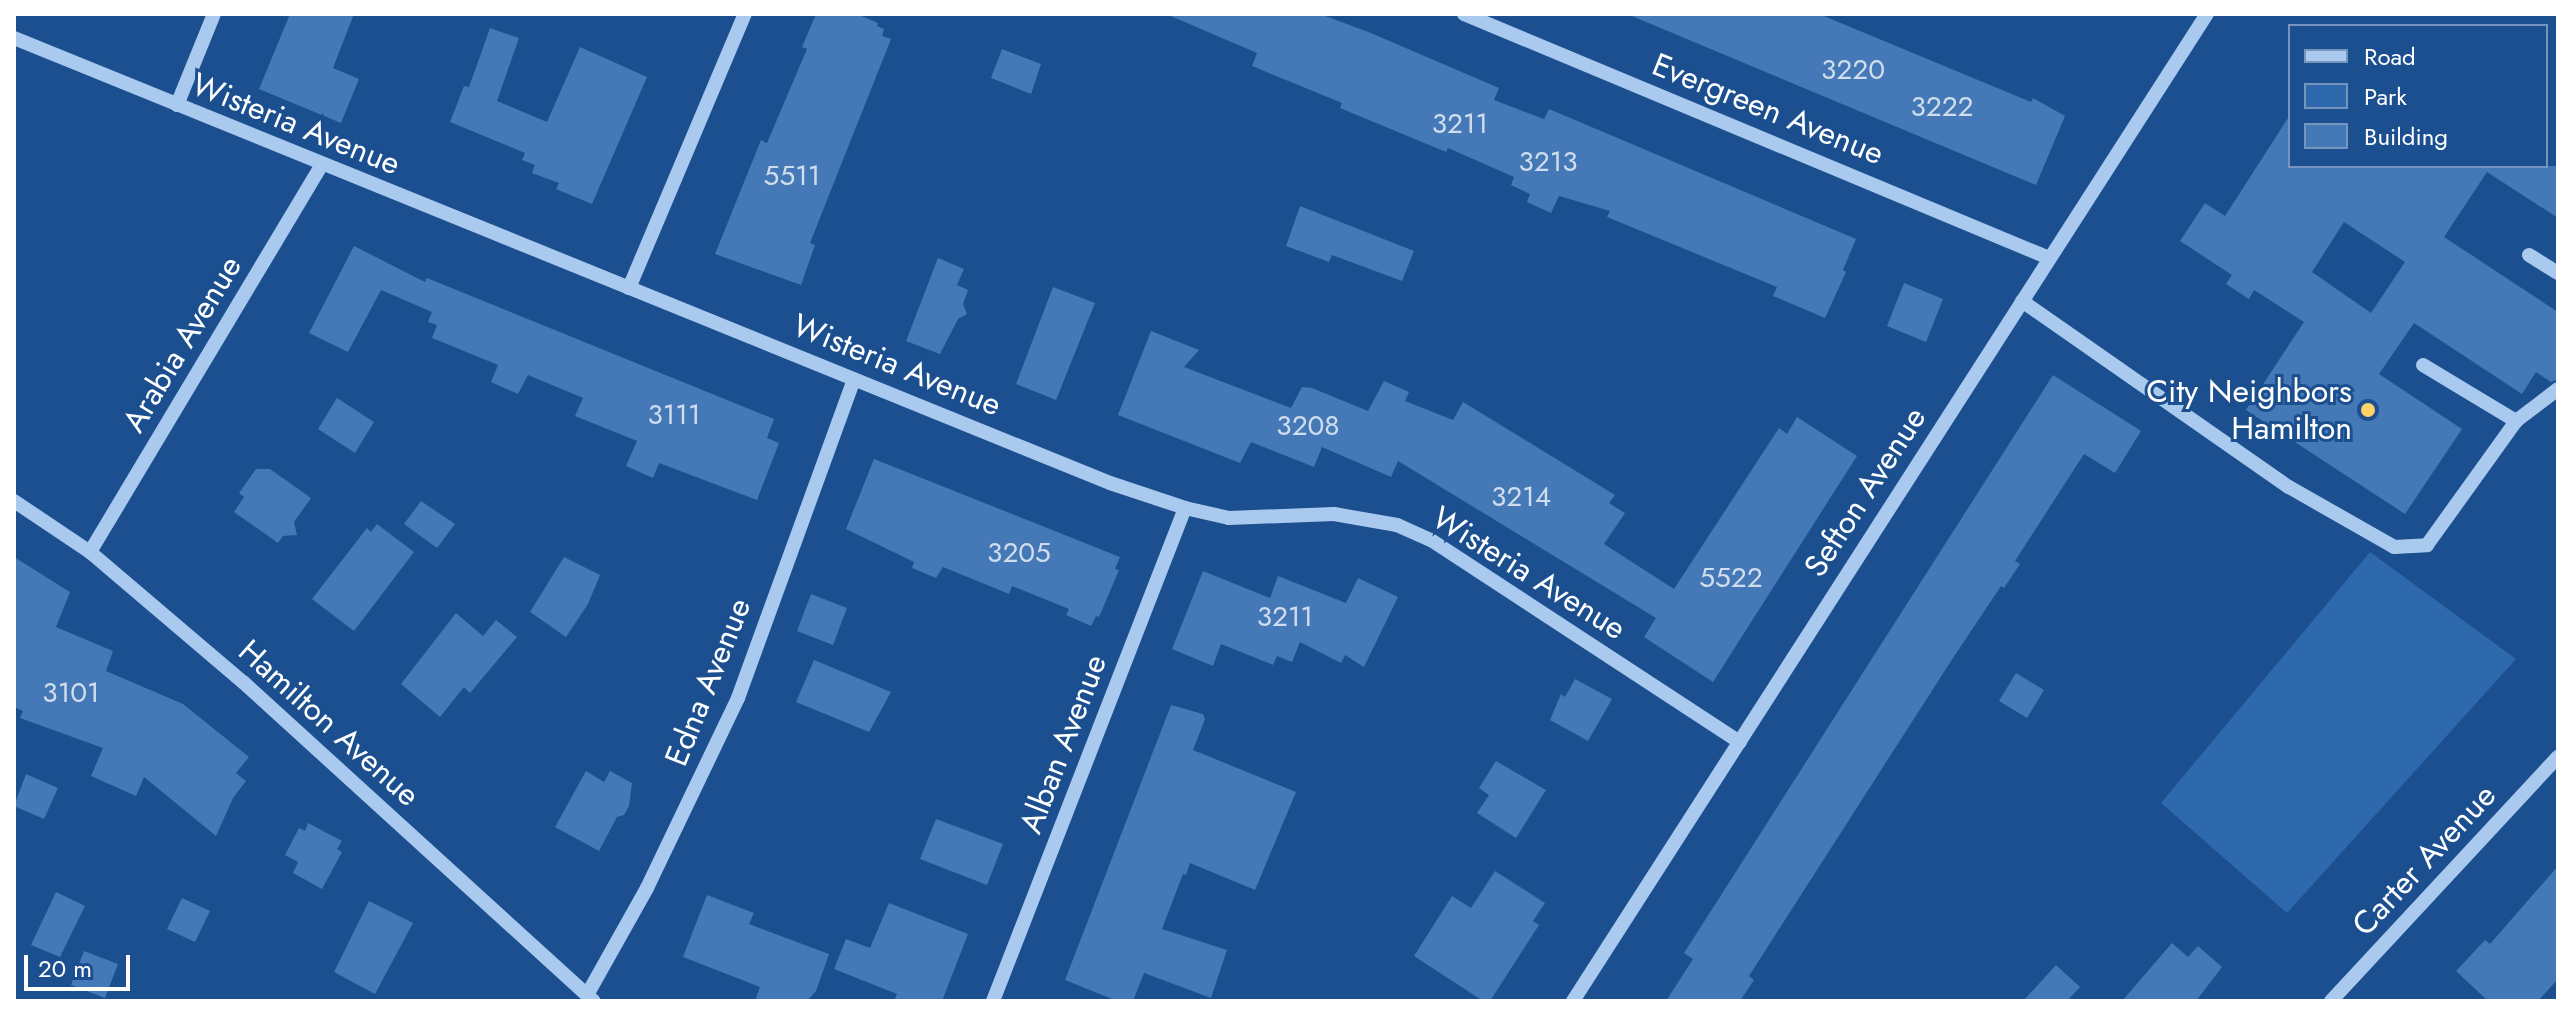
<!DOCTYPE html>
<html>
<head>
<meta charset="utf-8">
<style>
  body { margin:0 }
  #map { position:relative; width:2572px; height:1015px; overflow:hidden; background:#1b4f8f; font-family:Jost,sans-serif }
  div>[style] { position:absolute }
  .green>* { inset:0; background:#2e69ad }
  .building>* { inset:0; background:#4478b7 }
  .minor>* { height:14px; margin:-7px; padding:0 7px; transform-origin:7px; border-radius:7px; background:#a9c9ee }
  .dots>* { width:22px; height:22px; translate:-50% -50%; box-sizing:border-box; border:4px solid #1b4f8f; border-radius:50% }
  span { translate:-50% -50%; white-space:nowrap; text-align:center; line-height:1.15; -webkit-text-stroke:6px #1b4f8f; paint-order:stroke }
  .number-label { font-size:28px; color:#d0dded }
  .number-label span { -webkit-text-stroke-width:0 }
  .street-label { font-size:32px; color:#fff }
  .poi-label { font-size:32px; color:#fff }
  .right { translate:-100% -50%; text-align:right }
  .frame { position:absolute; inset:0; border:16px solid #fff; pointer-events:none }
  .legend { position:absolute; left:2288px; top:24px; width:260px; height:144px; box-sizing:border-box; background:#1b4f8f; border:2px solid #7695bc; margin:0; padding:10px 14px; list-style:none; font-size:24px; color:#fff }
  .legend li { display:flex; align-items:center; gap:16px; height:40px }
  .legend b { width:40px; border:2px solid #7695bc }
  .scale { position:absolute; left:24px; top:955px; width:106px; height:36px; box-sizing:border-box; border:4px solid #fff; border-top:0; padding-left:10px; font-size:24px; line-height:28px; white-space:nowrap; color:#fff; -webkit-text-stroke:6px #1b4f8f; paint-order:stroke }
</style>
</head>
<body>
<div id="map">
  <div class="green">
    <i style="clip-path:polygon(2370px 552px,2516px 659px,2287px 913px,2161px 803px)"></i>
  </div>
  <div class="building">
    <i style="clip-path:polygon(290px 14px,354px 14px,333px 68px,359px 79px,341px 123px,259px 89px)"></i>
    <i style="clip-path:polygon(816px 14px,857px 14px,878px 23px,877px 26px,884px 29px,882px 36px,891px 39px,810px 243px,815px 245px,801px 285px,715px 254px,761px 140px,767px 143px,807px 49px,802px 47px)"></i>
    <i style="clip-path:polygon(1166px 14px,1320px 14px,1371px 33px,1499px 88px,1494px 100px,1544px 119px,1549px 109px,1856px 239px,1843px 270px,1846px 272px,1825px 318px,1773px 296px,1777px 287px,1607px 217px,1610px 211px,1559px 196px,1551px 213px,1527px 202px,1530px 194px,1511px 185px,1514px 177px,1448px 148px,1446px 152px,1340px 108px,1342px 103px,1252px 66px,1257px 53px)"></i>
    <i style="clip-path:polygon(1627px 14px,1819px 14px,2031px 102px,2033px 98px,2065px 116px,2036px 185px)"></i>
    <i style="clip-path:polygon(490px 28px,519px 38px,497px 101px,547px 122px,580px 47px,647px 77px,592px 204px,556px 189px,559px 183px,532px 173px,535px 165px,522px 160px,525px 153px,450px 122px,464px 86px,469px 87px)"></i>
    <i style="clip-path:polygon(1002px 49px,1041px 64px,1031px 94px,991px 78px)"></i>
    <i style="clip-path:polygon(evenodd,2290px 115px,2290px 166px,2558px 166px,2558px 218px,2487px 172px,2444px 237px,2558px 312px,2558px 379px,2551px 382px,2536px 372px,2522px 394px,2414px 323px,2379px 374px,2462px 429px,2405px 514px,2246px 410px,2304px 322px,2254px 290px,2249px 299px,2226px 284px,2232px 275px,2180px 241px,2205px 203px,2225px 216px,2290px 115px,2344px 222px,2405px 262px,2371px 313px,2312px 272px,2344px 222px)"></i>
    <i style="clip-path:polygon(1300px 206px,1414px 251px,1402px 281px,1332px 255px,1329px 262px,1286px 246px)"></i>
    <i style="clip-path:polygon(354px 246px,425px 282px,427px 278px,774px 419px,767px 438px,779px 443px,757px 500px,659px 463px,653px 478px,626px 466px,637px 441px,575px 416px,583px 398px,528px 375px,518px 394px,491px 382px,498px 365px,432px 338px,437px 325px,428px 322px,432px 312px,381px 290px,348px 352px,309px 333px)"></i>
    <i style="clip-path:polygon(938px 258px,964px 269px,957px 285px,968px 290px,963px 304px,967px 314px,958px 319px,940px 354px,906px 341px)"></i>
    <i style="clip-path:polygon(1904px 283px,1943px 299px,1926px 342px,1887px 326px)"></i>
    <i style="clip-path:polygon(1053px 287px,1095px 303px,1056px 400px,1016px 384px)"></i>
    <i style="clip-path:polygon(1151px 331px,1199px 350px,1184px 367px,1291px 408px,1302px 387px,1312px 388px,1368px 411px,1384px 381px,1409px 392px,1405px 401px,1453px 420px,1463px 402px,1615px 495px,1609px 503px,1625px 513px,1604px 544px,1674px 589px,1779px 428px,1787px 434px,1797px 417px,1857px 456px,1713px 682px,1644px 637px,1656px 618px,1398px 461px,1391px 477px,1322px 447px,1314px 467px,1251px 442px,1240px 463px,1118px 415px)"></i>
    <i style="clip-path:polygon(2053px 375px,2141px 431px,2115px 473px,2084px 454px,2015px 561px,2020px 564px,2004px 588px,2001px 586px,1951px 661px,1765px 951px,1749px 976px,1754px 980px,1740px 1001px,1666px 1001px,1693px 959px,1684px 953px)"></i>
    <i style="clip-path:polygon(337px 398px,374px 422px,355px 453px,318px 429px)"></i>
    <i style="clip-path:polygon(874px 459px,1120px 557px,1115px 569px,1119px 570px,1099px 617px,1096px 616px,1091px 626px,1066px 615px,1069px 609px,1012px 586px,1009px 594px,943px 567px,936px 578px,912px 568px,914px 562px,846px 529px)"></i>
    <i style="clip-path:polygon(256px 469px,270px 469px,311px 498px,294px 522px,297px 535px,283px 536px,278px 543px,234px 512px,244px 497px,239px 493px)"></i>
    <i style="clip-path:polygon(421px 501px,455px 524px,437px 548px,404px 524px)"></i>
    <i style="clip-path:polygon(377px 524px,414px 552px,354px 631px,312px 599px,367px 528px,371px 532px)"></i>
    <i style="clip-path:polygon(14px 557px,70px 592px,56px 627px,113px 651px,106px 671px,183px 704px,249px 757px,236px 773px,246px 781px,233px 798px,216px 836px,144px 777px,136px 796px,91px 776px,103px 748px,20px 718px,23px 711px,14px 707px)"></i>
    <i style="clip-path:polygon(564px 557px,600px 575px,588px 604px,566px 637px,530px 612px)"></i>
    <i style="clip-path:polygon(1203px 571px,1270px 598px,1278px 576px,1346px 603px,1358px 578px,1398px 597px,1364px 667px,1345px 655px,1341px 663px,1300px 642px,1292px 662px,1277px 656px,1273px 665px,1221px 644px,1213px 666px,1172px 649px)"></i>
    <i style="clip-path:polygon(811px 594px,847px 608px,833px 645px,797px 631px)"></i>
    <i style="clip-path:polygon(456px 613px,483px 636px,496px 620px,517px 637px,470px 693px,464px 687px,440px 717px,401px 684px)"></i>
    <i style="clip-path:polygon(814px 660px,891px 692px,869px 732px,796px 702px)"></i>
    <i style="clip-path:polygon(2016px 673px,2044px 690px,2027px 718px,1999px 701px)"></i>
    <i style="clip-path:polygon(1575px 679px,1612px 699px,1588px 741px,1550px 720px,1561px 694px,1565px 697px)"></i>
    <i style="clip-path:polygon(1171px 705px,1203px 714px,1205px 719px,1193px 750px,1296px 792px,1255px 890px,1190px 863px,1186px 875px,1183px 874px,1162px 929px,1227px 950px,1211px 998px,1144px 973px,1133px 1001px,1117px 1001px,1065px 980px)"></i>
    <i style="clip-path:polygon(1496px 761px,1546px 790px,1516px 838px,1477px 813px,1489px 795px,1479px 788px)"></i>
    <i style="clip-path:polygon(586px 771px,604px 782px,610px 771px,632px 783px,629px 806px,624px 815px,617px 817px,599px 851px,555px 827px)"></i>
    <i style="clip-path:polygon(26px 774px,58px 788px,44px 819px,14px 806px)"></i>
    <i style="clip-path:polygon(936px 819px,1003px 844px,987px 885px,920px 859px)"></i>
    <i style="clip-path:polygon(308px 823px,342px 841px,337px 849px,342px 852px,322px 889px,293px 873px,298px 862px,285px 855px,299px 828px,305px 831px)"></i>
    <i style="clip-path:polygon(2558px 866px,2558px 979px,2538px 1001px,2488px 1001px,2456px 971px,2485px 940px,2490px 944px)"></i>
    <i style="clip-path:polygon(1495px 871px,1545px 903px,1533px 921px,1539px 925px,1490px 1001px,1483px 1001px,1414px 956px,1452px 896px,1471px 908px)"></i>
    <i style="clip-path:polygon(56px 892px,85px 906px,60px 957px,31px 945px)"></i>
    <i style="clip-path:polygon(707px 895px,754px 913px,749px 924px,829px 954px,816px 991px,807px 1001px,755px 1001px,760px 987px,683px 957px)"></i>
    <i style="clip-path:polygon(182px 898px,210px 911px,195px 942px,167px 929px)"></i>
    <i style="clip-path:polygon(369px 901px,413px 923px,375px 994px,334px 972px)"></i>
    <i style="clip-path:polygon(889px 903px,968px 934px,942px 1001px,894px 1001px,897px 994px,834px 969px,846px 939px,870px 948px)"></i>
    <i style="clip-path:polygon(2172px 943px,2188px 957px,2198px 946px,2222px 967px,2196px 1001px,2122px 1001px)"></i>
    <i style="clip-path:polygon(84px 951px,118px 964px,105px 998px,71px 985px)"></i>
    <i style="clip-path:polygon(2056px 965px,2080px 987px,2067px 1001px,2023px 1001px)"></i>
  </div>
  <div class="minor">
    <i style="left:1464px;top:14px;width:634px;rotate:22.64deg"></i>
    <i style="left:14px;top:38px;width:1183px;rotate:22.1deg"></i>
    <i style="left:1110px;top:483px;width:79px;rotate:18.4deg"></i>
    <i style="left:1185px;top:508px;width:45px;rotate:12.8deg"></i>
    <i style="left:1229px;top:518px;width:105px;rotate:-2.2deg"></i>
    <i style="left:1334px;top:514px;width:64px;rotate:9.9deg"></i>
    <i style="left:1397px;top:525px;width:37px;rotate:24deg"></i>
    <i style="left:1431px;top:540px;width:369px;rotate:33.2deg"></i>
    <i style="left:177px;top:105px;width:98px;rotate:-67.9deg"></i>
    <i style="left:2529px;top:255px;width:34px;rotate:32deg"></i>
    <i style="left:629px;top:288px;width:298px;rotate:-67.1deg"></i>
    <i style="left:2022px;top:301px;width:325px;rotate:34.9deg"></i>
    <i style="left:2289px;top:487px;width:121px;rotate:29.7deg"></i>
    <i style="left:2394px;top:547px;width:33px;rotate:-3deg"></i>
    <i style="left:2427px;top:545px;width:153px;rotate:-54.3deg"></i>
    <i style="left:2516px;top:421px;width:53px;rotate:-37.3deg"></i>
    <i style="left:2423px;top:365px;width:109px;rotate:31.1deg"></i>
    <i style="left:14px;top:501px;width:92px;rotate:33.9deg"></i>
    <i style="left:90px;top:552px;width:201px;rotate:40.4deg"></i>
    <i style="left:243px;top:682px;width:474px;rotate:42.3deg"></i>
    <i style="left:90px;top:552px;width:451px;rotate:-59.1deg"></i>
    <i style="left:587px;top:995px;width:123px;rotate:-60.7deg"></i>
    <i style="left:647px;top:888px;width:211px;rotate:-64.4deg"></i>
    <i style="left:738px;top:698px;width:339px;rotate:-70deg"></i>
    <i style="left:993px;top:1001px;width:529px;rotate:-68.72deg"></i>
    <i style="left:1573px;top:1001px;width:1173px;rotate:-57.29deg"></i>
    <i style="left:2331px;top:1001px;width:333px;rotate:-47.1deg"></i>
  </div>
  <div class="dots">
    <i style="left:2368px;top:410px;background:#ffd166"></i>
  </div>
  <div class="number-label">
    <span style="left:1853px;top:70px">3220</span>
    <span style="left:1942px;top:107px">3222</span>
    <span style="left:1460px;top:124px">3211</span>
    <span style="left:1548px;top:162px">3213</span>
    <span style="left:792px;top:176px">5511</span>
    <span style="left:674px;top:415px">3111</span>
    <span style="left:1308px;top:426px">3208</span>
    <span style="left:1521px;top:497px">3214</span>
    <span style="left:1019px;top:553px">3205</span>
    <span style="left:1731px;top:578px">5522</span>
    <span style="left:1285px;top:617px">3211</span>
    <span style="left:71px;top:693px">3101</span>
  </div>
  <div class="street-label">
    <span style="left:1768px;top:109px;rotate:22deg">Evergreen Avenue</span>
    <span style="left:296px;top:124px;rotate:22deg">Wisteria Avenue</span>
    <span style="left:182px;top:344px;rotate:-59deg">Arabia Avenue</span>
    <span style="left:897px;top:365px;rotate:22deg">Wisteria Avenue</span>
    <span style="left:1865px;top:492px;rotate:-57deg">Sefton Avenue</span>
    <span style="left:1529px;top:573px;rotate:32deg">Wisteria Avenue</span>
    <span style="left:708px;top:682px;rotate:-68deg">Edna Avenue</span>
    <span style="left:329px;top:723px;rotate:42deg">Hamilton Avenue</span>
    <span style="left:1063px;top:744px;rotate:-69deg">Alban Avenue</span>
    <span style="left:2424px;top:860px;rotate:-47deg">Carter Avenue</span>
  </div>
  <div class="poi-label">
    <span class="right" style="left:2352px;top:410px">City Neighbors<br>Hamilton</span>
  </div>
  <div class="frame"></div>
  <ul class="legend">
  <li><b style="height:10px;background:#a9c9ee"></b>Road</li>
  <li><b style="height:22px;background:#2e69ad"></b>Park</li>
  <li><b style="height:22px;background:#4478b7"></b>Building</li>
  </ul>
  <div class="scale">20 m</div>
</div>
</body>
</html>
